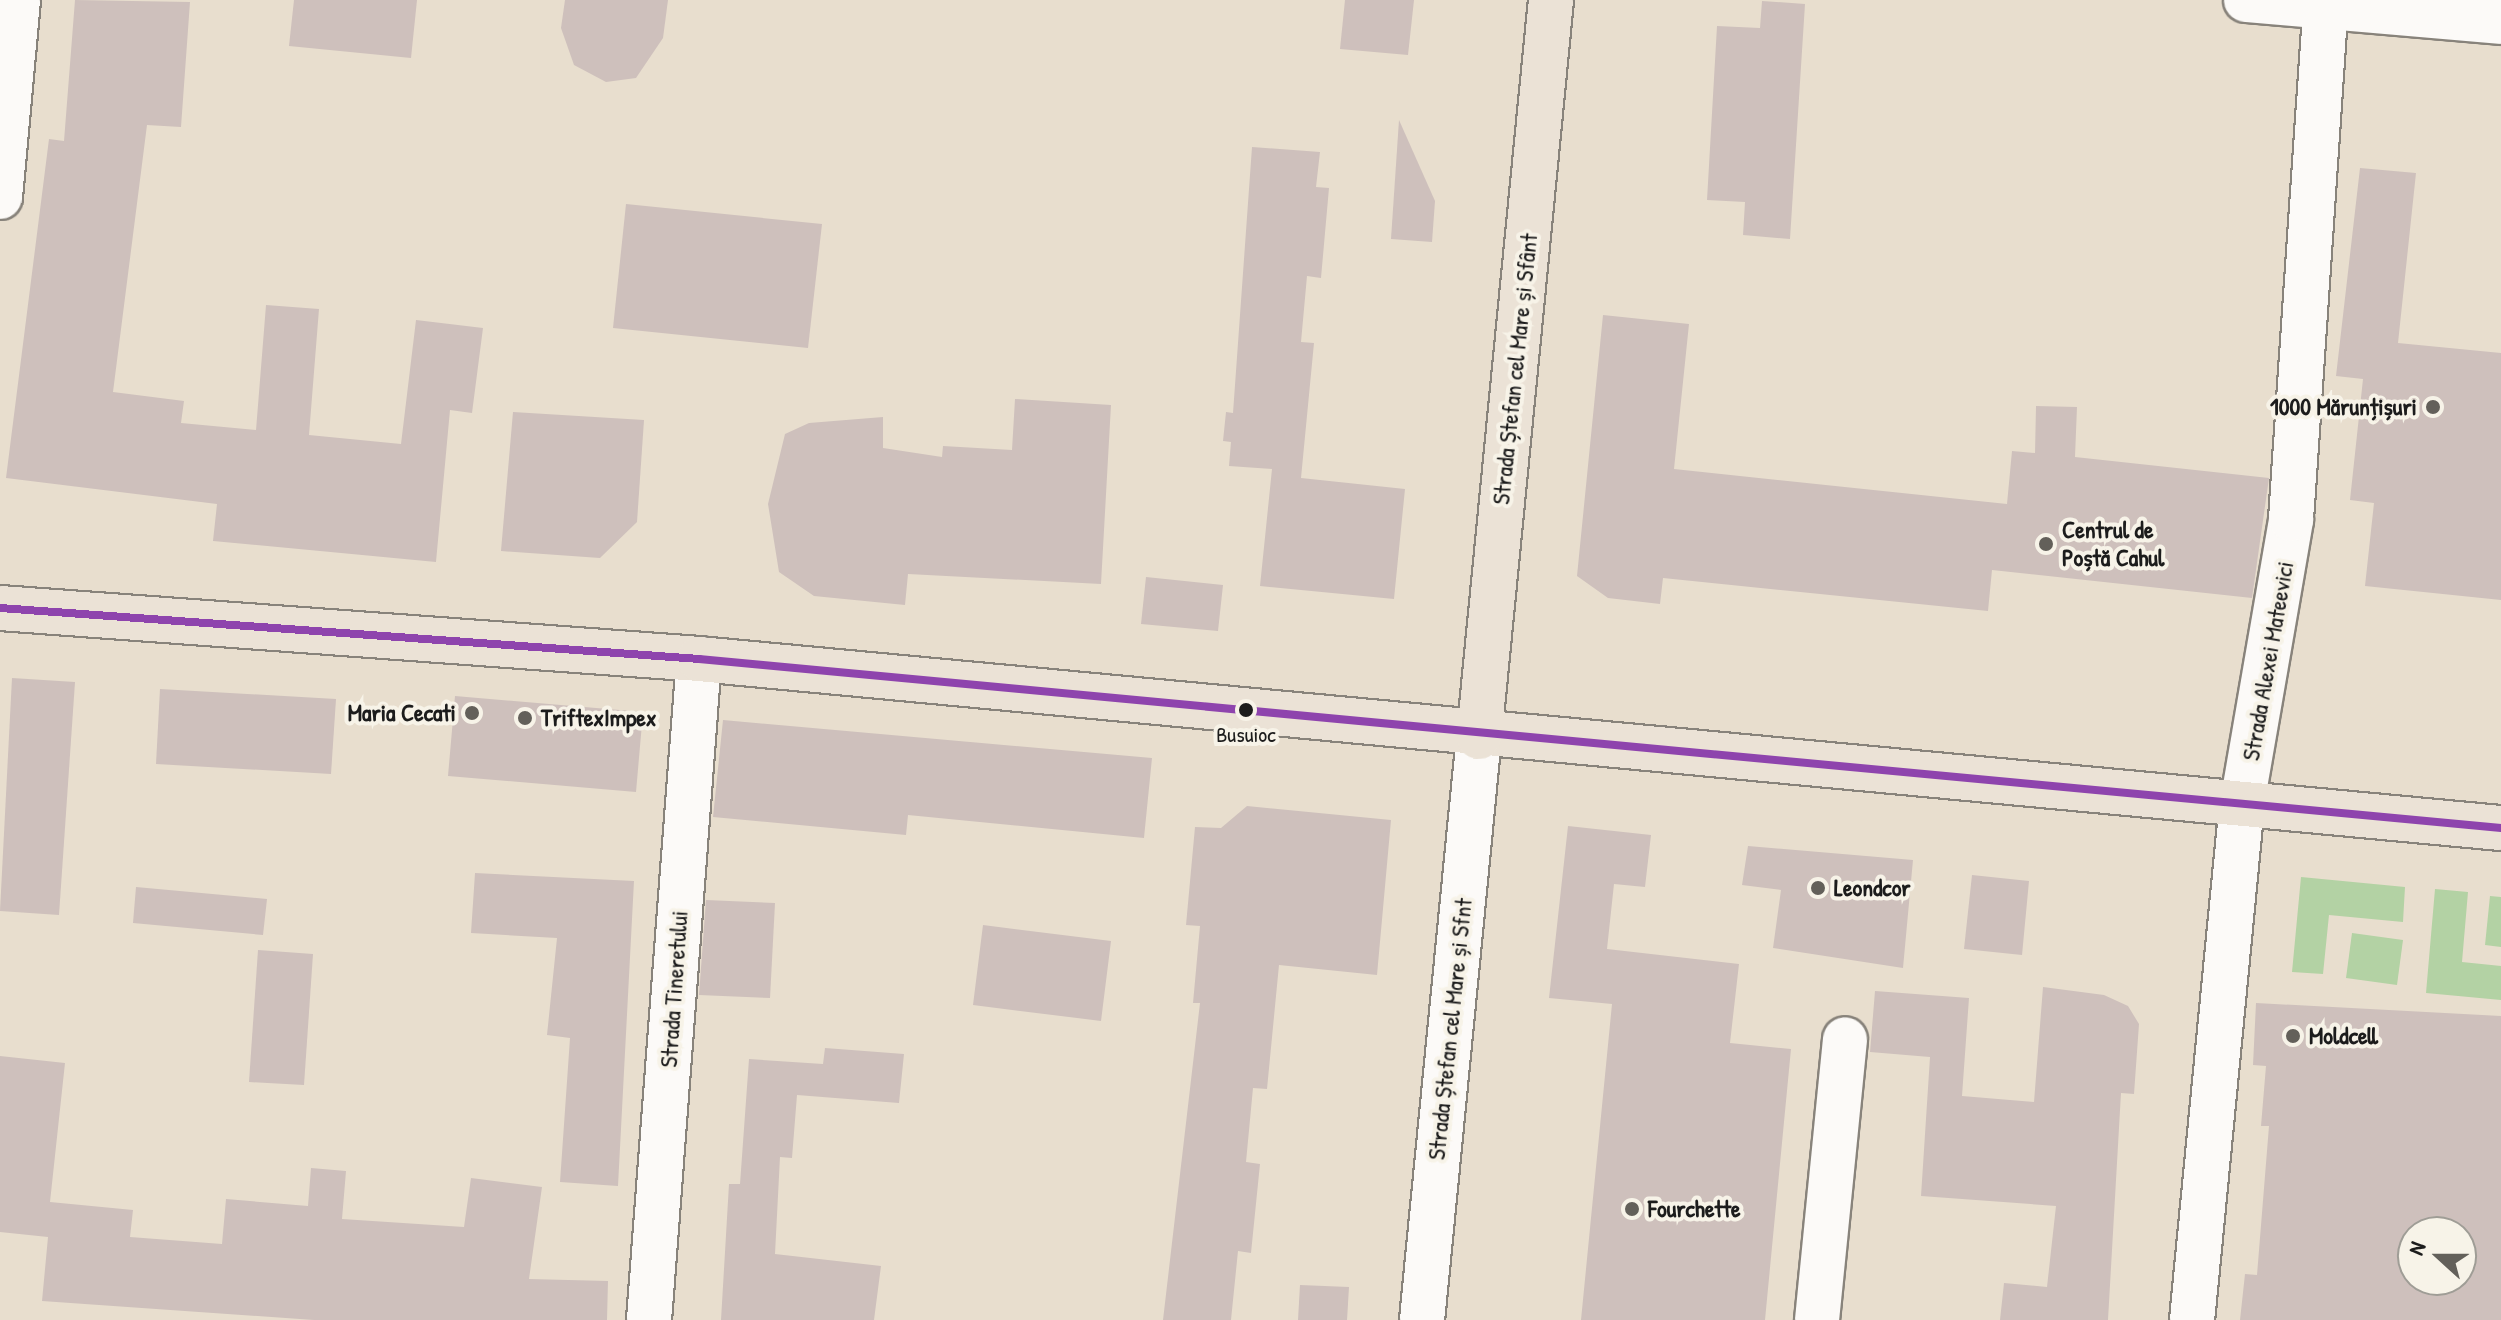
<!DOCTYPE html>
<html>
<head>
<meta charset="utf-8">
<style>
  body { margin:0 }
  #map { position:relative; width:2501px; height:1320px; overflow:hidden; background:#e8dece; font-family:"Patrick Hand",sans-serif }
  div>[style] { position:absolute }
  .green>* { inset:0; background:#b3d2a4 }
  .building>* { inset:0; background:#cec0bc }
  .roads { filter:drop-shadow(2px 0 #88837b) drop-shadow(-2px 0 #88837b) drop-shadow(0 2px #88837b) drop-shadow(0 -2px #88837b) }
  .minor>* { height:44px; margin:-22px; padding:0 22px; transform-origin:22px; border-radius:22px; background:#fcfaf8 }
  .major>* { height:44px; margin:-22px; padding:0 22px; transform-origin:22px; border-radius:22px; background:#ebe2d6 }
  .bus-1>* { height:8px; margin:-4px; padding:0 4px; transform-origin:4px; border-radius:4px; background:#8e44ad }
  .dots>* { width:22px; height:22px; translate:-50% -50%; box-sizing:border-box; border:4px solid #f7f3e8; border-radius:50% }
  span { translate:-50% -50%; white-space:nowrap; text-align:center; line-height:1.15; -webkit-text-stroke:8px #f7f3e8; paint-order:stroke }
  .bus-label { font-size:22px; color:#1c1c1c }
  .street-label { font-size:24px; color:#1c1c1c }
  .poi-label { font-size:24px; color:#1c1c1c; font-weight:700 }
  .right { translate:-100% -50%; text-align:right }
  .left { translate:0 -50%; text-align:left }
  .north { position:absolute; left:2397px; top:1216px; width:80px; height:80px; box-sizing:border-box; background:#f7f3e8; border:2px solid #9f9d96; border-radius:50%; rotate:291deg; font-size:22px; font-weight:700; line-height:32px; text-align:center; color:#1c1c1c }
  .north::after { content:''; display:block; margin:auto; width:28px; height:36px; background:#63605a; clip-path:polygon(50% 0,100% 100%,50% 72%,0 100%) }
</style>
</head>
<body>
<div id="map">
  <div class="green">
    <i style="clip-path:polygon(2301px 877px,2405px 887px,2403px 922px,2329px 915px,2323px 974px,2292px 972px)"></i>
    <i style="clip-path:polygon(2435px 889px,2468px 892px,2462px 962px,2501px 966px,2501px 1000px,2426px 993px)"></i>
    <i style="clip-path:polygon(2490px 896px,2501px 897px,2501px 947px,2485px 945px)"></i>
    <i style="clip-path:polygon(2352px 933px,2403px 940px,2397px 985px,2346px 978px)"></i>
  </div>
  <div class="building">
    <i style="clip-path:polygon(75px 0,190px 2px,181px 127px,147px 125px,113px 392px,184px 401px,181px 423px,256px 430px,266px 305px,319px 309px,309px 435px,401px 444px,416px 320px,483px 328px,472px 413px,450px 410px,436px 562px,213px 541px,217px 504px,6px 478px,49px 139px,64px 141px)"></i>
    <i style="clip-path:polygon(294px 0,417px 0,411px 58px,289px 46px)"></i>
    <i style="clip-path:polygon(565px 0,668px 0,663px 38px,636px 78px,606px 82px,574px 65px,561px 28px)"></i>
    <i style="clip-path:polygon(1345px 0,1414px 0,1408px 55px,1340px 49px)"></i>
    <i style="clip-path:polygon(1762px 1px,1805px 4px,1790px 239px,1743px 235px,1745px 202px,1707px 200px,1717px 26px,1760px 28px)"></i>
    <i style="clip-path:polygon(1399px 120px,1435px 201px,1432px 242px,1391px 239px)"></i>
    <i style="clip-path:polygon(1252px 147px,1320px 152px,1316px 187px,1329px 188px,1321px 278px,1307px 276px,1301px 342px,1314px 343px,1301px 478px,1405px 489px,1394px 599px,1260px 586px,1272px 469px,1229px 466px,1231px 442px,1223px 441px,1226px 412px,1233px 413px)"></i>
    <i style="clip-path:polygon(2360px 168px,2416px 173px,2398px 343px,2501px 353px,2501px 600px,2365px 586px,2374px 503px,2350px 500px,2363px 379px,2336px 376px)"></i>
    <i style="clip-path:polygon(626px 204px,822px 224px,808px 348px,613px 328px)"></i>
    <i style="clip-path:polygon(1603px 315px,1689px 324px,1674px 469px,2007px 504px,2012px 451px,2035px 453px,2036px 406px,2077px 407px,2075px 457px,2269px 478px,2252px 598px,1992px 570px,1988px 611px,1663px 578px,1660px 604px,1608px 598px,1577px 576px)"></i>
    <i style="clip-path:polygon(1015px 399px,1111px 405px,1101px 584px,908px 574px,905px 605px,814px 596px,779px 572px,768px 504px,785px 434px,809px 423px,883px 417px,883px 448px,942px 457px,943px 446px,1012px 450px)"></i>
    <i style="clip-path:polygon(513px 412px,644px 420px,637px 522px,600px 558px,501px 551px)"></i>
    <i style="clip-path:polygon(1146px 577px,1223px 585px,1218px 631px,1141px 624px)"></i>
    <i style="clip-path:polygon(12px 678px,75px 682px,59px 915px,0 911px)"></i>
    <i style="clip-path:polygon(160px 689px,336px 699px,331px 774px,156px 764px)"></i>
    <i style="clip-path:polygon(455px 696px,643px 712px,636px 792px,448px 776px)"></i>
    <i style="clip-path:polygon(723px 720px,1152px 758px,1144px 838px,908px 815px,906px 835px,713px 817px)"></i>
    <i style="clip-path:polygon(1247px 806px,1391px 820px,1377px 975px,1279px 965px,1267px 1089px,1253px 1088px,1246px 1162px,1260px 1164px,1251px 1253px,1238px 1251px,1231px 1320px,1163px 1320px,1200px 1003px,1193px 1003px,1200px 926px,1186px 925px,1195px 827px,1221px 828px)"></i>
    <i style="clip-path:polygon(1568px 826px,1651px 835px,1645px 887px,1614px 884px,1607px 949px,1739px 964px,1730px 1043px,1791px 1049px,1765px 1320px,1581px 1320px,1612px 1004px,1549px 998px)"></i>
    <i style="clip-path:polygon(1748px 846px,1913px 860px,1903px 968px,1773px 948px,1781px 890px,1742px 885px)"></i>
    <i style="clip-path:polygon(475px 873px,634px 881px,618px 1186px,560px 1182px,570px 1038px,547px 1035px,557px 938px,471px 933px)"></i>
    <i style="clip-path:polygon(1972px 875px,2029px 881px,2022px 955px,1964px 949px)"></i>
    <i style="clip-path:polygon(136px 887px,267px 899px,263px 935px,133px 923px)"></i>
    <i style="clip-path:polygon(706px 900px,775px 903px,770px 998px,699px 995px)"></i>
    <i style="clip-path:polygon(983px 925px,1111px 941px,1101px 1021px,973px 1005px)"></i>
    <i style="clip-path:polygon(258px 950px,313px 954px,304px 1085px,249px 1082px)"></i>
    <i style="clip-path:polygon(2043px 987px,2104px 995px,2128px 1006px,2139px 1024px,2134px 1094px,2121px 1093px,2108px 1320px,2000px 1320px,2004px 1283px,2047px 1287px,2056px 1206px,1921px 1196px,1930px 1057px,1870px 1052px,1875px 991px,1969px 998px,1962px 1096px,2034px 1102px)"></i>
    <i style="clip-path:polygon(evenodd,2256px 1003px,2501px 1016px,2501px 1320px,2240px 1320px,2245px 1274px,2257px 1275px,2269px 1126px,2261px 1126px,2266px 1066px,2253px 1065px,2256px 1003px,2413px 1232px,2461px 1232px,2461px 1280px,2413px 1280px,2413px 1232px)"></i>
    <i style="clip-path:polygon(825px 1048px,904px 1054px,899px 1103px,797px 1095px,792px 1158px,780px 1157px,775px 1254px,881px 1266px,874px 1320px,721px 1320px,729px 1184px,740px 1184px,749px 1059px,823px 1064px)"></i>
    <i style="clip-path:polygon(0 1056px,65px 1063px,50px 1202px,133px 1210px,130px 1237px,222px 1244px,226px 1199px,308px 1206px,311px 1168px,346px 1171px,342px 1219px,464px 1227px,471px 1178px,542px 1187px,529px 1279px,608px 1281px,607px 1320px,314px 1320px,42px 1301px,48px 1237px,0 1232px)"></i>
    <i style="clip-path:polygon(1300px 1285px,1349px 1287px,1347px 1320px,1298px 1320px)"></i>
  </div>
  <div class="roads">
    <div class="minor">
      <i style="left:2246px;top:0;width:256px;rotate:4.9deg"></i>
      <i style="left:0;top:197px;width:198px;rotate:-84.8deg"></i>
      <i style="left:649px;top:1320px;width:663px;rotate:-85.67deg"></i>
      <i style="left:1422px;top:1320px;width:586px;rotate:-84.42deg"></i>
      <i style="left:1817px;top:1320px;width:282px;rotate:-84.3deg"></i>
      <i style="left:2192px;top:1320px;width:518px;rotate:-84.47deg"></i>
      <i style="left:2242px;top:804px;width:289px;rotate:-80.2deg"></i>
      <i style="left:2291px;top:519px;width:520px;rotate:-86.14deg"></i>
    </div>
    <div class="major">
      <i style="left:0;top:608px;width:701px;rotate:4.17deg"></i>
      <i style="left:699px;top:659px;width:1810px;rotate:5.36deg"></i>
      <i style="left:1479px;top:737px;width:741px;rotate:-84.42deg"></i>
    </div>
  </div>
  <div class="bus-1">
    <i style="left:0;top:608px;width:701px;rotate:4.17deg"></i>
    <i style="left:699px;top:659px;width:1810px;rotate:5.36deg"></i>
  </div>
  <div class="dots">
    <i style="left:2433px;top:407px;background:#63605a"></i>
    <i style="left:2046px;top:544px;background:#63605a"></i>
    <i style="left:1246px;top:710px;background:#1c1c1c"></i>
    <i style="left:472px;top:713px;background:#63605a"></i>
    <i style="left:525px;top:718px;background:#63605a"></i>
    <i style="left:1818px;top:888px;background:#63605a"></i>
    <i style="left:2293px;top:1036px;background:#63605a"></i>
    <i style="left:1632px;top:1209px;background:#63605a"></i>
  </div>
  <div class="bus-label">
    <span style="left:1246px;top:735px">Busuioc</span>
  </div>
  <div class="street-label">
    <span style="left:1515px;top:369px;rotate:-84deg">Strada Ștefan cel Mare și Sfânt</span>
    <span style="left:2268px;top:661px;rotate:-80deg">Strada Alexei Mateevici</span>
    <span style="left:674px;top:989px;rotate:-86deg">Strada Tineretului</span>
    <span style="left:1450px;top:1029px;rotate:-84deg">Strada Ștefan cel Mare și Sfnt</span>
  </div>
  <div class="poi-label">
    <span class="right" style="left:2417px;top:407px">1000 Mărunțișuri</span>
    <span class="left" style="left:2062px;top:544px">Centrul de<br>Poștă Cahul</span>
    <span class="right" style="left:456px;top:713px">Maria Cecati</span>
    <span class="left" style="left:541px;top:718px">TriftexImpex</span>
    <span class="left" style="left:1834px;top:888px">Leondcor</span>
    <span class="left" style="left:2309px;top:1036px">Moldcell</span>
    <span class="left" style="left:1648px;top:1209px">Fourchette</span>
  </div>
  <div class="north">N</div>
</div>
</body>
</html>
